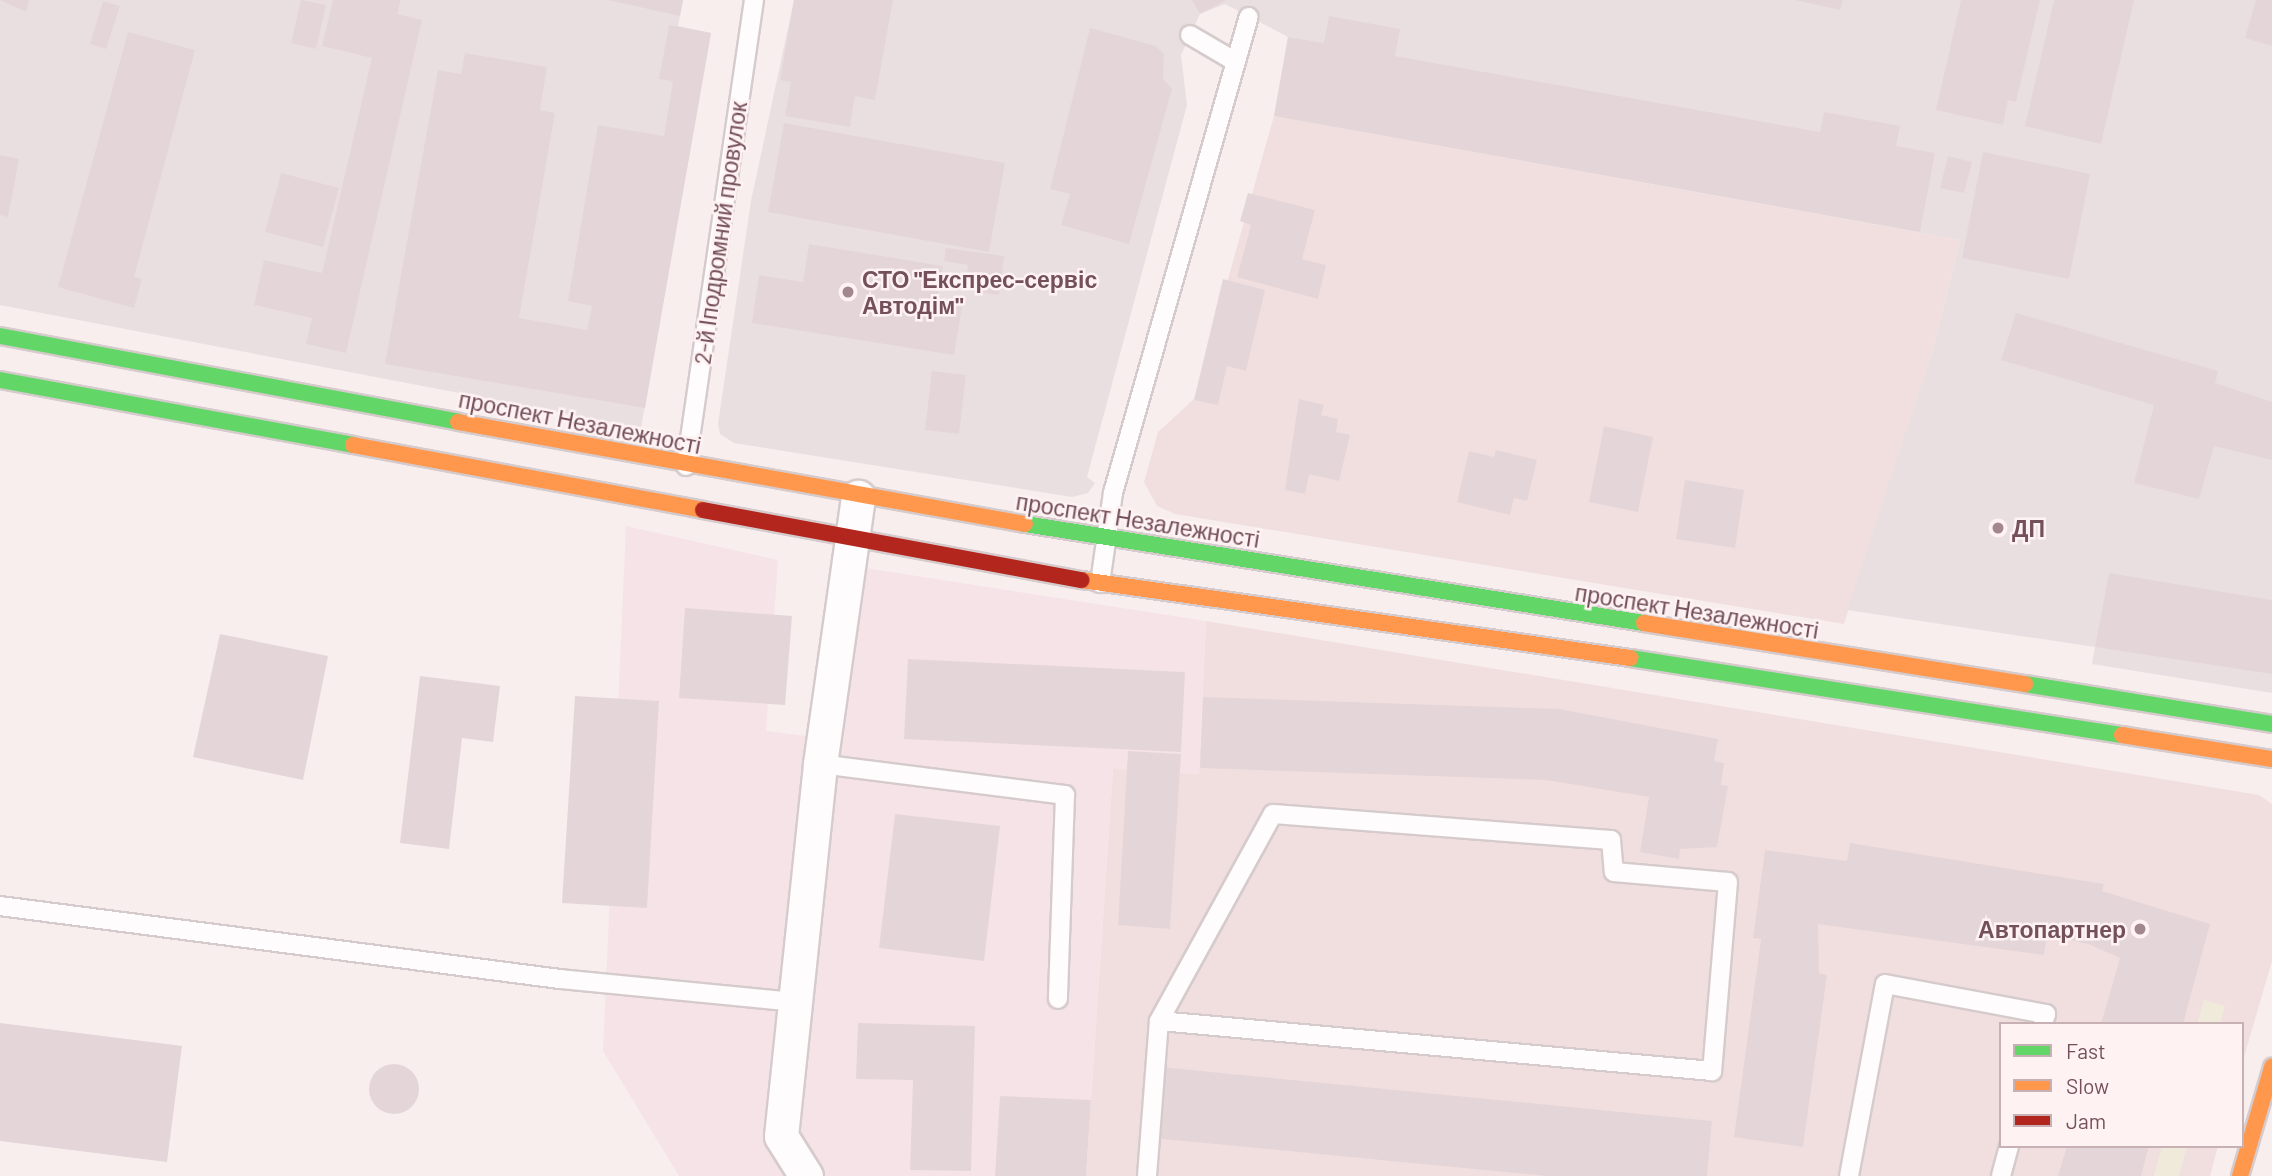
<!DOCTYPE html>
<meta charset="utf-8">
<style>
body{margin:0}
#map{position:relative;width:2272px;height:1176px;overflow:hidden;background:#f8eeee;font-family:Barlow,sans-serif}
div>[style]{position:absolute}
.residential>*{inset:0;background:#f1dfe0}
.commercial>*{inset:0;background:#f6e3e8}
.industrial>*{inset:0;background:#eadfe0}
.green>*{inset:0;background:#efeada}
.building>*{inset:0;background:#e4d6d8}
.round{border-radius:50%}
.roads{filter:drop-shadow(2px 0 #d6cbcc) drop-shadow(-2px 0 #d6cbcc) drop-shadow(0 2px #d6cbcc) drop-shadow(0 -2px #d6cbcc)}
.lane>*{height:18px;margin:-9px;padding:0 9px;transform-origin:9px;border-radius:9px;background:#fefcfc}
.street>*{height:33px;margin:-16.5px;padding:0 16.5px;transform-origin:16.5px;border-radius:16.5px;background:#fefcfc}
.fast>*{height:16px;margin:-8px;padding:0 8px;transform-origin:8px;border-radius:8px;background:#63d668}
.slow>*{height:16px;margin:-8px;padding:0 8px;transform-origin:8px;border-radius:8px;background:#ff974d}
.jam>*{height:16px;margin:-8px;padding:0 8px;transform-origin:8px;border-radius:8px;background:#b3261e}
.dots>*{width:19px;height:19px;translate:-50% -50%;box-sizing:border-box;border:4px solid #fef2f2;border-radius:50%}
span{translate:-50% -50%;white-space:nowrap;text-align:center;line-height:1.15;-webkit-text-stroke:5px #fef2f2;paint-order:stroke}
.street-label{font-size:23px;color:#74505a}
.poi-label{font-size:23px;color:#74505a;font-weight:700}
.left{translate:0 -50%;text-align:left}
.right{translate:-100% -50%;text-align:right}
.legend{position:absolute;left:1999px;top:1022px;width:245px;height:126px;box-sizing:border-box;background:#fef2f2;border:2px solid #c7b1b5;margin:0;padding:9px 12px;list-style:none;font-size:21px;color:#74505a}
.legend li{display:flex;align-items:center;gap:14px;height:35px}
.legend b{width:35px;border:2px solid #c7b1b5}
</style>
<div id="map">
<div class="residential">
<div style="clip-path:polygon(1274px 116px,1960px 240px,1933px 349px,1844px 624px,1175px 514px,1157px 506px,1144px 482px,1158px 432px,1194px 399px)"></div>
<div style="clip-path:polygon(1206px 621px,2259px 795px,2272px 804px,2272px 961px,2242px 1064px,2242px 1024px,2001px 1024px,2001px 1146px,2218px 1146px,2210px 1176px,1086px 1176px,1113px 768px,1199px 774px)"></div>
</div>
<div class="commercial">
<div style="clip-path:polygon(626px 526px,778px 560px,766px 731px,840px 740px,865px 568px,1206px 621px,1199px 774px,1113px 769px,1086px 1176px,679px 1176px,603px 1051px)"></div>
</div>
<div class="industrial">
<div style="clip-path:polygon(0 0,683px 0,678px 26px,711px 33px,641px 428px,0 305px)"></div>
<div style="clip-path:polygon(794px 0,2272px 0,2272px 693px,2092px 664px,2095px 647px,1847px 610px,1933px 349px,1960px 240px,1274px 116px,1288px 37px,1225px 4px,1200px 14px,1181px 55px,1187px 105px,1087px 477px,1095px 483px,1088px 493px,1072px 497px,734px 443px,720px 434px,718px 424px,751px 201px)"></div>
</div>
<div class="green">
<div style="clip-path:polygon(2204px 1000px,2225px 1006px,2220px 1024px,2197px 1024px)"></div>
<div style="clip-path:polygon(2162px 1146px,2187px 1146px,2179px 1176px,2154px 1176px)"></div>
</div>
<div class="building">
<div style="clip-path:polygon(0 0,29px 0,26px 12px)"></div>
<div style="clip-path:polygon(301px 0,326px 5px,316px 49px,291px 43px)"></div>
<div style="clip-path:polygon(333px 0,401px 0,397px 14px,422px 20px,346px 353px,306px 344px,312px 318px,254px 305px,264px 260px,322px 273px,372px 58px,322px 46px)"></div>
<div style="clip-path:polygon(608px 0,683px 0,680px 16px)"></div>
<div style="clip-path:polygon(794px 0,893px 0,875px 100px,855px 96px,850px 127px,785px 116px,791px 82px,780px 80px)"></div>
<div style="clip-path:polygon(1192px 0,1226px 0,1200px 14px)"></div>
<div style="clip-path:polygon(1795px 0,1843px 0,1840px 10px)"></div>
<div style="clip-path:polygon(1961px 0,2040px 0,2016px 102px,2008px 100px,2003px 125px,1936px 110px)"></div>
<div style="clip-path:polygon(2054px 0,2134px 0,2101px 144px,2025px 126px)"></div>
<div style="clip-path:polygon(2256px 0,2272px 0,2272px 46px,2245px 38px)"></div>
<div style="clip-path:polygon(103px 1px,120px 6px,106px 49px,90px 44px)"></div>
<div style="clip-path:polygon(1329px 16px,1400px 29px,1395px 56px,1820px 132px,1824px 112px,1900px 126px,1896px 146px,1935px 153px,1920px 232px,1274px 116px,1288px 37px,1324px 43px)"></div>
<div style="clip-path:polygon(669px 25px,711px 33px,645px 408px,385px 364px,438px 70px,461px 74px,465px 53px,547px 67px,540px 110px,555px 113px,519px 318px,587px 330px,592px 306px,568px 301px,598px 125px,664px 136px,673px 81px,659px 79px)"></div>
<div style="clip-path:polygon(1090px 28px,1156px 46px,1164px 54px,1163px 79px,1172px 89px,1129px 244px,1061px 225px,1070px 194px,1050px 189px)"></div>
<div style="clip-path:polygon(128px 32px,195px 50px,134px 277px,142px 279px,134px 308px,58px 287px)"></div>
<div style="clip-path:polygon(784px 123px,1005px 163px,989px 252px,768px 212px)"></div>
<div style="clip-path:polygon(1983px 152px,2090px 174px,2069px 279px,1962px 258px)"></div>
<div style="clip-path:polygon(0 155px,19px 159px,8px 217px,0 215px)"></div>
<div style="clip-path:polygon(1948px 156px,1972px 162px,1964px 193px,1940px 188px)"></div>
<div style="clip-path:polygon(281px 173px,339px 188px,323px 247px,265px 232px)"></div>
<div style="clip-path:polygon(1248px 193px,1315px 210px,1302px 259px,1326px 265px,1318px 299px,1237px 277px,1251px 225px,1240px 221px)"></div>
<div style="clip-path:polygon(809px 244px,943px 266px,937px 303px,962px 307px,954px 355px,752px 323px,759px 275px,803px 282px)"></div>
<div style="clip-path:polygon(946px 248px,1004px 256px,999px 295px,965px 290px,968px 265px,944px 261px)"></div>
<div style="clip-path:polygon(1223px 279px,1265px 290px,1246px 371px,1227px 366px,1218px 405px,1194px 400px)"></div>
<div style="clip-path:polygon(2016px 313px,2218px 371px,2215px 383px,2272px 402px,2272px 460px,2214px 446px,2199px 499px,2134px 483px,2154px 405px,2001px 360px)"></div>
<div style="clip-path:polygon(932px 371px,966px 375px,959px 434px,925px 430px)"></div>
<div style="clip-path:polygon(1299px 399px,1324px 405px,1321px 415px,1338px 419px,1336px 432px,1350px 435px,1339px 481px,1309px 474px,1305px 494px,1285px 490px)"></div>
<div style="clip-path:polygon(1604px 426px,1653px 437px,1638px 512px,1589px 502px)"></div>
<div style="clip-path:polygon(1496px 450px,1537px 460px,1527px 501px,1514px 498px,1510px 515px,1457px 502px,1469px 451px,1494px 457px)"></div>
<div style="clip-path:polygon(1685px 480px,1744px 490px,1735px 548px,1676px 539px)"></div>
<div style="clip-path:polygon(2109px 573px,2272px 600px,2272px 674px,2095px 647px)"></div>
<div style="clip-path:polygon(685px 608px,792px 616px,785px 705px,679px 698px)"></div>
<div style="clip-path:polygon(220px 634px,328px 656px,303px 780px,193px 757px)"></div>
<div style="clip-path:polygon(908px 659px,1185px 672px,1181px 752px,904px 739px)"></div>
<div style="clip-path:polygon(420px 676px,500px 686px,493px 742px,462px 738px,449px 849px,400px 843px)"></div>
<div style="clip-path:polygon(575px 696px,659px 701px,647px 908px,562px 903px)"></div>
<div style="clip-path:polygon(1203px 697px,1559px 709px,1718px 739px,1714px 761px,1724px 763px,1721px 785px,1728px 786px,1717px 847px,1680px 849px,1679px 859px,1640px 852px,1649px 797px,1546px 780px,1200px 768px)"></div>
<div style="clip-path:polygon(1128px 751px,1181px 754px,1170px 929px,1118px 925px)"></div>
<div style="clip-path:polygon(895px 814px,1000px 826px,984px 961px,879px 948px)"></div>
<div style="clip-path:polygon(1850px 843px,2104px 884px,2102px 891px,2210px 924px,2183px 1024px,2101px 1024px,2120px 958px,2088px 944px,2047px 935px,2044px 955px,1818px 924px,1819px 973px,1827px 975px,1803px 1147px,1734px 1137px,1761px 939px,1753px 938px,1765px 850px,1847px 861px)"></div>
<div style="clip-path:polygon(0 1023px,182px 1046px,167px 1162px,0 1141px)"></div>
<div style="clip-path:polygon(858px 1023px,975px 1026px,971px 1171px,910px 1170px,913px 1080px,856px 1079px)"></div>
<div class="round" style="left:369px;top:1064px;width:50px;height:50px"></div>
<div style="clip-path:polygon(1160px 1067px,1712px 1121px,1707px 1176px,1547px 1176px,1153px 1138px)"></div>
<div style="clip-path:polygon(1000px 1096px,1091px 1100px,1086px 1176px,995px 1176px)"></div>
<div style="clip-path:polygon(2067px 1146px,2149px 1146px,2141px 1176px,2058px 1176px)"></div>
</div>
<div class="roads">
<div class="lane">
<div style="left:1190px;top:35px;width:53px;rotate:30.4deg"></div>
<div style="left:686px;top:466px;width:471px;rotate:-81.7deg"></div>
<div style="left:1100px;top:583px;width:91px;rotate:-81.8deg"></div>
<div style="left:1113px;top:493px;width:495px;rotate:-74.1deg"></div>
<div style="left:820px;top:764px;width:247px;rotate:7.2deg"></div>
<div style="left:1065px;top:795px;width:204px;rotate:92deg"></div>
<div style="left:0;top:906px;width:565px;rotate:7.43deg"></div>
<div style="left:560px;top:979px;width:236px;rotate:5.6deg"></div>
<div style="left:1147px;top:1176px;width:155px;rotate:-85.6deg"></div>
<div style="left:1159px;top:1021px;width:236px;rotate:-61.2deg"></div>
<div style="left:1273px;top:814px;width:339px;rotate:4.4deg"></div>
<div style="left:1611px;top:840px;width:32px;rotate:85deg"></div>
<div style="left:1614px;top:872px;width:114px;rotate:5deg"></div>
<div style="left:1728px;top:882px;width:190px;rotate:94.8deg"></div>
<div style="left:1712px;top:1071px;width:555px;rotate:-174.83deg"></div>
<div style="left:1849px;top:1176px;width:195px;rotate:-79.4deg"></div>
<div style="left:1885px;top:984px;width:164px;rotate:10.6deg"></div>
<div style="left:2046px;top:1014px;width:10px;rotate:107deg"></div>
<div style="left:2001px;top:1176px;width:31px;rotate:-75deg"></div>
</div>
<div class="street">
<div style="left:806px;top:1176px;width:47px;rotate:-122deg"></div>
<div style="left:781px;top:1136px;width:374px;rotate:-84deg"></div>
<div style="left:820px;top:764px;width:270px;rotate:-81.9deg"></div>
</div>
<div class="fast">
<div style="left:0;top:336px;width:466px;rotate:10.6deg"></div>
<div style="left:0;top:380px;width:359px;rotate:10.4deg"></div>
<div style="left:1025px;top:524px;width:627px;rotate:9.09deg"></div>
<div style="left:1630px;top:658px;width:498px;rotate:8.9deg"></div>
<div style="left:2025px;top:684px;width:250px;rotate:9.2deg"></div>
</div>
<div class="slow">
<div style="left:458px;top:422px;width:576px;rotate:10.2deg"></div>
<div style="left:353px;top:445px;width:356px;rotate:10.5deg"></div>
<div style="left:1082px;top:580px;width:554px;rotate:8.1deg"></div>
<div style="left:1644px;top:623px;width:386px;rotate:9.1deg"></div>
<div style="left:2122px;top:735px;width:152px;rotate:9.1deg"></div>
<div style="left:2240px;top:1176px;width:114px;rotate:-73.6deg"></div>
</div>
<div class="jam">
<div style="left:703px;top:510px;width:385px;rotate:10.5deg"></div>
</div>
</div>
<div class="dots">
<div style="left:848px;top:292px;background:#a2878e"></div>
<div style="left:1998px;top:528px;background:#a2878e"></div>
<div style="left:2140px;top:929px;background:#a2878e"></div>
</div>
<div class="street-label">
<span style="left:720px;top:233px;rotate:-82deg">2-й Іподромний провулок</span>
<span style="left:580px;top:422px;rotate:11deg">проспект Незалежності</span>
<span style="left:1138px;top:520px;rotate:9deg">проспект Незалежності</span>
<span style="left:1697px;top:611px;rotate:9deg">проспект Незалежності</span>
</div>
<div class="poi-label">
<span class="left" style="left:862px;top:292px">СТО "Експрес-сервіс<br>Автодім"</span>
<span class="left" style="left:2012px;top:528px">ДП</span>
<span class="right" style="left:2126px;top:929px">Автопартнер</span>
</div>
<ul class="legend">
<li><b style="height:9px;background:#63d668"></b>Fast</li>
<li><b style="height:9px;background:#ff974d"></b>Slow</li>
<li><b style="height:9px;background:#b3261e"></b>Jam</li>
</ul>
</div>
